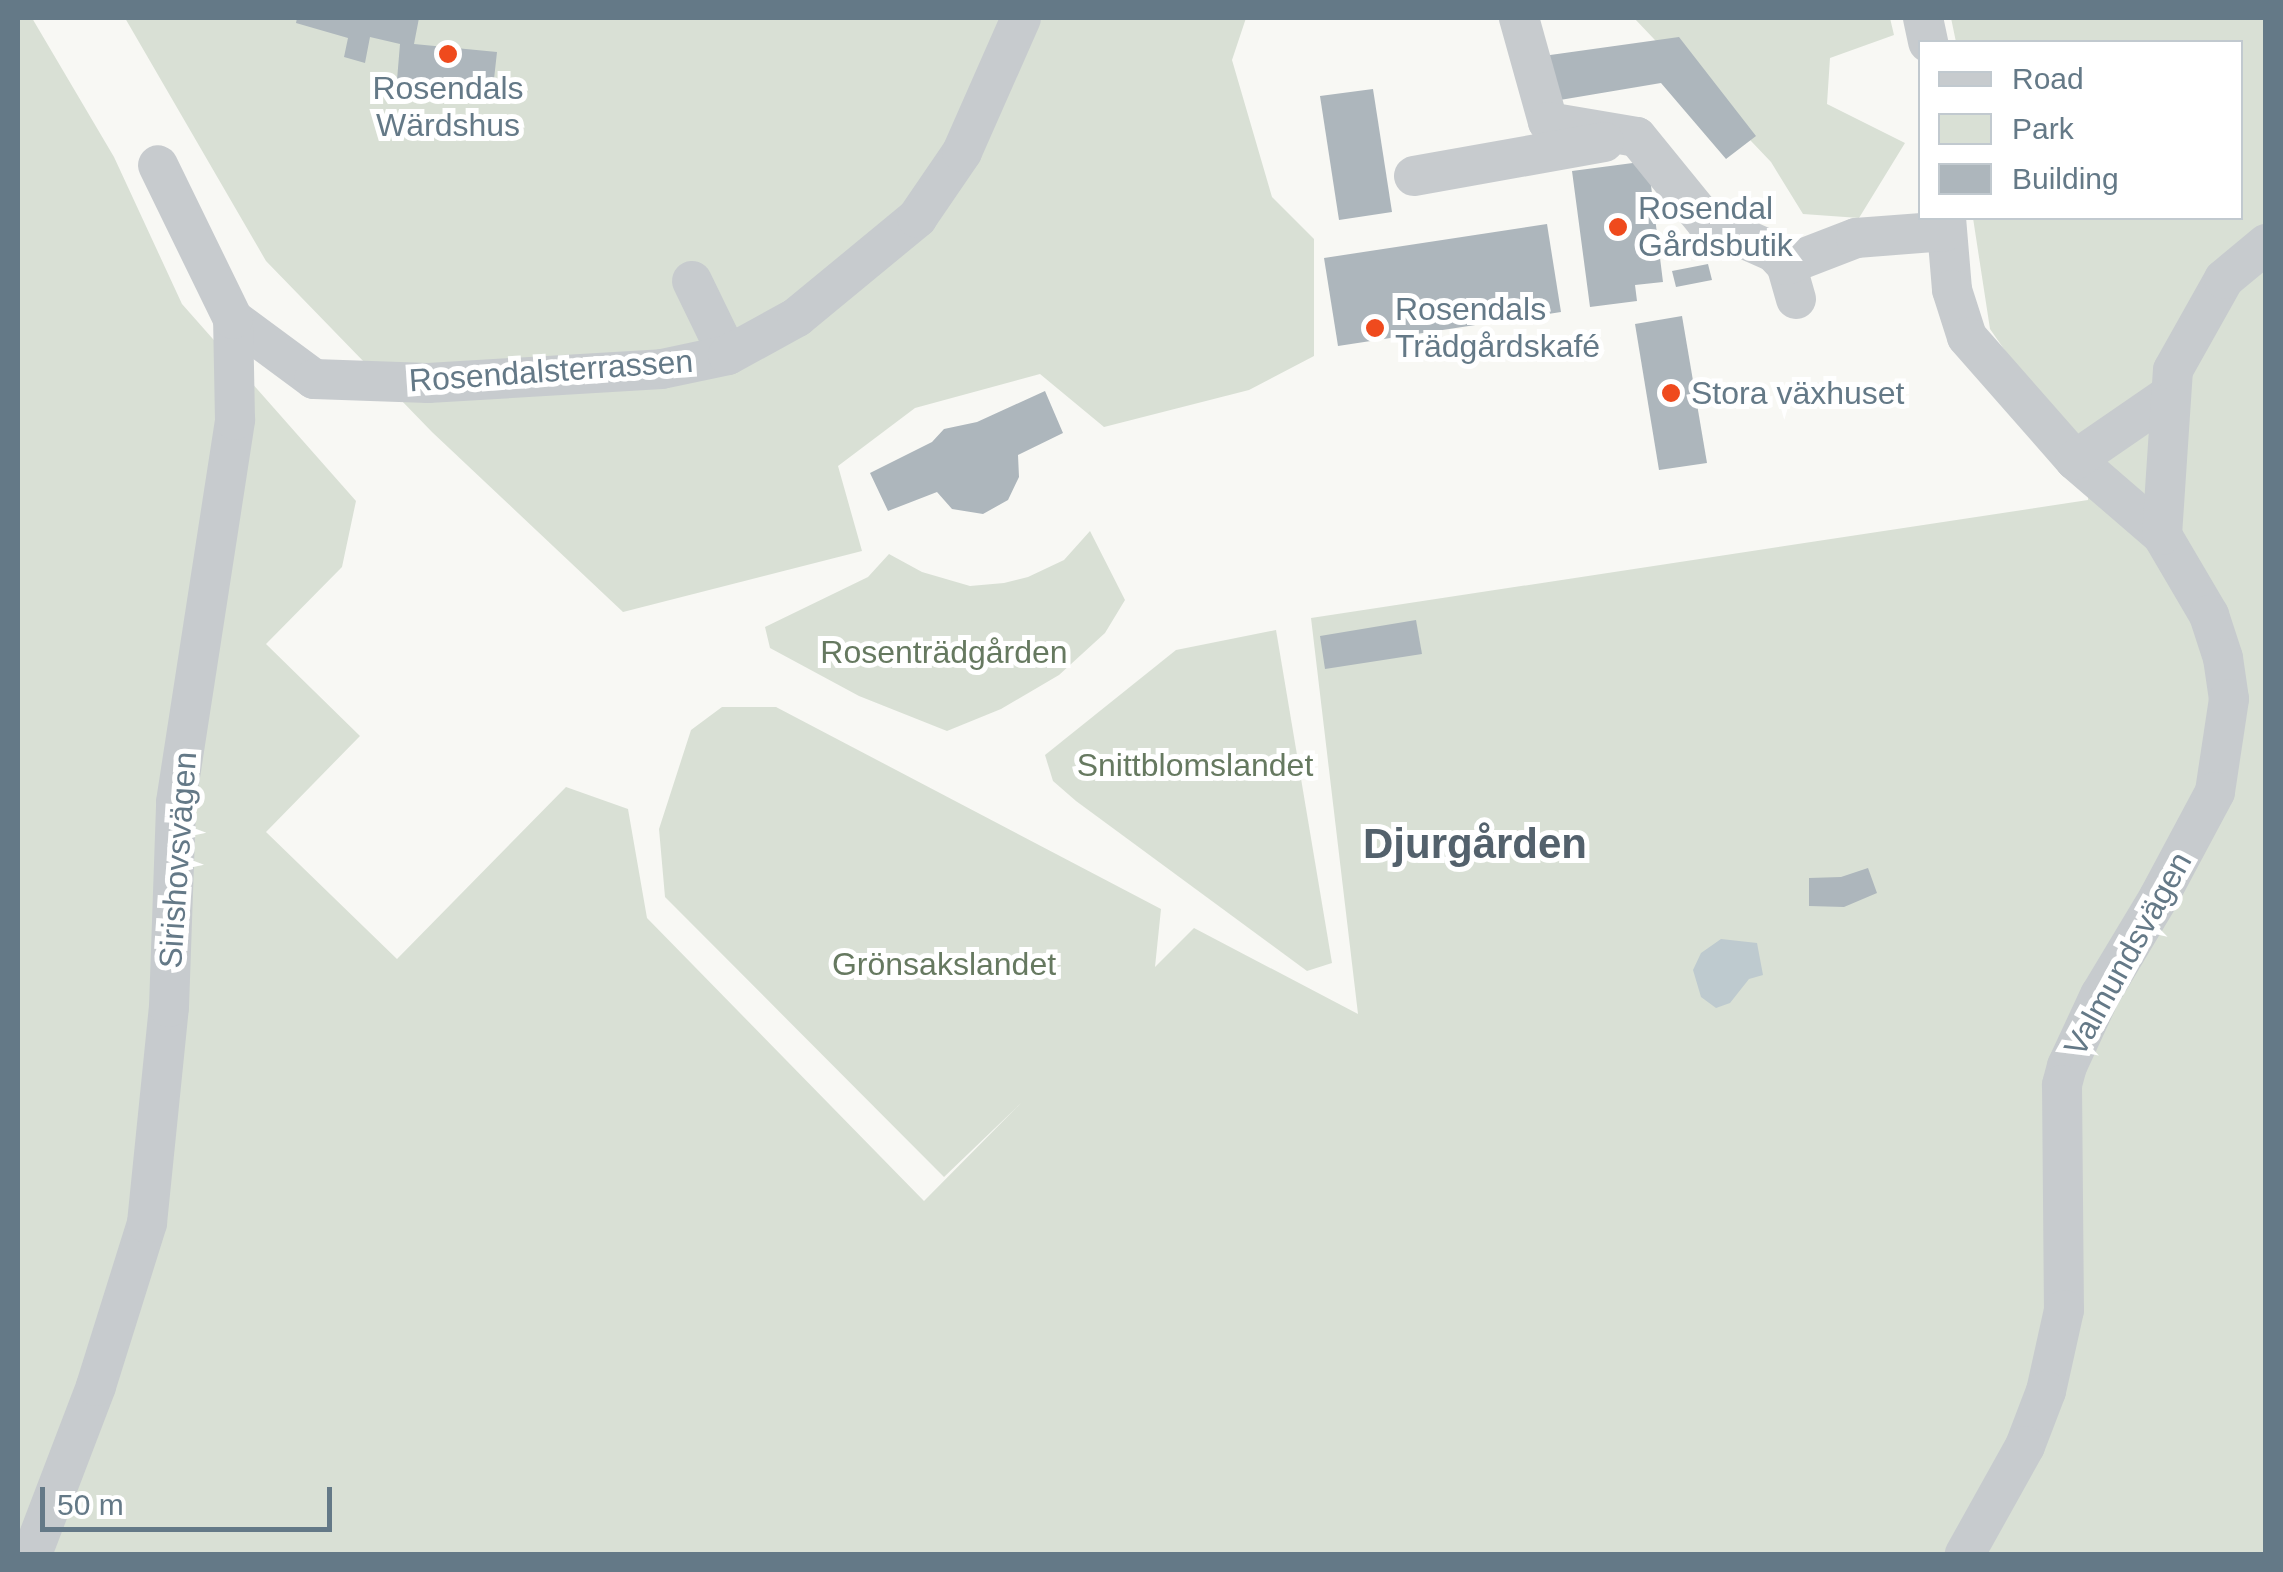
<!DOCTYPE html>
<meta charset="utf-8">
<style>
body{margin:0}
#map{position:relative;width:2283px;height:1572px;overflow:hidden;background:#f8f8f4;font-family:Arial,sans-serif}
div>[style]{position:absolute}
.green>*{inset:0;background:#d9e0d5}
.water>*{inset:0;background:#becacf}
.building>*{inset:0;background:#adb6bc}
.minor>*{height:40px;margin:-20px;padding:0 20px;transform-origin:20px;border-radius:20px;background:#c7cbce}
.dots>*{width:28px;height:28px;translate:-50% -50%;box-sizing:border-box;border:5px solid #fff;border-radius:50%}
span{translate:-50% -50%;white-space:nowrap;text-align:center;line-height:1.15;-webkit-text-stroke:10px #fff;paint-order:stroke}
.poi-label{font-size:32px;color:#647987}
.left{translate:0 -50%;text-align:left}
.street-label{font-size:32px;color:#647987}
.park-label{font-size:32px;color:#667960}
.district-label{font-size:42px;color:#53616c;font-weight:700}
.frame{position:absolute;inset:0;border:20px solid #647987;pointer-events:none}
.legend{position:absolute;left:1918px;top:40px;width:325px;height:180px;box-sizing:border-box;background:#fff;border:2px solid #c1c9cf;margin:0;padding:12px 18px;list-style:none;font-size:30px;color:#647987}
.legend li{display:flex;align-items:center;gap:20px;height:50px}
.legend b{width:50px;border:2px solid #c1c9cf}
.scale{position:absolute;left:40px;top:1487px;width:292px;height:45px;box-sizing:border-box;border:5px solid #647987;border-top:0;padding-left:12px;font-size:30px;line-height:35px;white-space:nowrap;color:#647987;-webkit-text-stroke:8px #fff;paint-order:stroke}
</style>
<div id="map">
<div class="green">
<div style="clip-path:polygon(18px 18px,32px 18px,114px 157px,182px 304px,356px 501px,342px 567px,266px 644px,360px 736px,266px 832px,397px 959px,566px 787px,628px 809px,647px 918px,924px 1201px,1021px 1103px,944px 1177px,665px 897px,659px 829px,691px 730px,722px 707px,776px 707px,1161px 909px,1155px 967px,1194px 928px,1358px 1014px,1311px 618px,2088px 500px,2093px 432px,2081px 435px,2054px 421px,1990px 329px,1973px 218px,2240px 218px,2240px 42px,1956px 42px,1951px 18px,2265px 18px,2265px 1554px,18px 1554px)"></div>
<div style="clip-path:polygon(125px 18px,1246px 18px,1232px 60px,1272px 197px,1314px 239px,1314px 356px,1249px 390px,1104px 427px,1040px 374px,915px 408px,838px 466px,862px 551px,623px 612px,432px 432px,266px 261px)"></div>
<div style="clip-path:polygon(1634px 18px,1890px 18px,1894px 35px,1830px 58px,1827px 104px,1905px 143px,1859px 218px,1803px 214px,1771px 162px)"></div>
<div style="clip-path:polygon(1090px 531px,1125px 600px,1105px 633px,1059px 675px,1001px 709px,947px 731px,859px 696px,770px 648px,765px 627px,868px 577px,889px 554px,922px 572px,970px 586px,1004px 583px,1028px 577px,1064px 560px)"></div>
<div style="clip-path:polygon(1276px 630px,1332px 963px,1307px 971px,1076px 801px,1053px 781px,1045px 755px,1176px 650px)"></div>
</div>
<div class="water">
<div style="clip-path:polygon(1721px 939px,1757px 943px,1763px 975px,1749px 979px,1730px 1003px,1716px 1008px,1701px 997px,1693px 970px,1701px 953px)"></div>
</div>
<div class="building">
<div style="clip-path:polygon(297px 18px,419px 18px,414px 44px,497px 52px,493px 88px,397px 80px,400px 44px,370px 37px,365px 63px,344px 57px,348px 38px,296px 23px)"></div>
<div style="clip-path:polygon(1679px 37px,1756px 136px,1726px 159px,1661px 83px,1554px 101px,1543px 56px)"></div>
<div style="clip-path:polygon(1373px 89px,1392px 212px,1339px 220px,1320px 96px)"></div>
<div style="clip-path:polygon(1648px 161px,1663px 282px,1635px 285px,1637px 301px,1590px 307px,1572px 171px)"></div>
<div style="clip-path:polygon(1547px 224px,1561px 312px,1338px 346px,1324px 258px)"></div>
<div style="clip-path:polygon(1708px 264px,1712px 280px,1676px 287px,1672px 271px)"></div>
<div style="clip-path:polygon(1682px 316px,1707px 463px,1659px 470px,1635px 324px)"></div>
<div style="clip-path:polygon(1045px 391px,1063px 433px,1018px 455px,1019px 477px,1008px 500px,983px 514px,952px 509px,937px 492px,888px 511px,870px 473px,932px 442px,944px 429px,977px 422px)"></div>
<div style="clip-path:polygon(1416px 620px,1422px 654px,1325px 669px,1320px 636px)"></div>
<div style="clip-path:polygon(1868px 868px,1877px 893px,1844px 907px,1809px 906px,1809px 878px,1841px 877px)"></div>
</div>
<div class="minor">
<div style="left:1519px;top:18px;width:108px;rotate:74.4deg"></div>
<div style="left:1548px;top:122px;width:90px;rotate:9.6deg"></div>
<div style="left:1637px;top:137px;width:109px;rotate:50.9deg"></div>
<div style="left:1706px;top:222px;width:74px;rotate:23.8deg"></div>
<div style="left:1774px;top:252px;width:18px;rotate:47deg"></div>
<div style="left:1923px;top:18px;width:25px;rotate:78deg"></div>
<div style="left:1414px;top:176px;width:193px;rotate:-10.1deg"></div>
<div style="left:1946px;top:218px;width:72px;rotate:85.2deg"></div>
<div style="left:1952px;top:290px;width:49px;rotate:72.3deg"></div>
<div style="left:1967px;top:337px;width:164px;rotate:48.7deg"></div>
<div style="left:2075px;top:460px;width:115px;rotate:40.8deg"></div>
<div style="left:2162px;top:535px;width:93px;rotate:59.6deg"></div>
<div style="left:2209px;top:615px;width:45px;rotate:72deg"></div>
<div style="left:2223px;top:658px;width:41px;rotate:81.7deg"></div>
<div style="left:2229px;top:699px;width:94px;rotate:98.6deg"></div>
<div style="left:2215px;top:792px;width:119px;rotate:118.1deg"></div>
<div style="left:2159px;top:897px;width:114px;rotate:121deg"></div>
<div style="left:2100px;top:995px;width:78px;rotate:114.9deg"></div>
<div style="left:2067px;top:1066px;width:20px;rotate:105deg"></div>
<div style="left:2062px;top:1085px;width:225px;rotate:89.5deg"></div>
<div style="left:2064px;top:1310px;width:83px;rotate:102.5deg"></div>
<div style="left:2046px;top:1391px;width:59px;rotate:110.9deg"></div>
<div style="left:2025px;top:1446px;width:124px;rotate:119.1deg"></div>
<div style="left:692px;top:281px;width:82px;rotate:64.1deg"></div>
<div style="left:1796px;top:299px;width:35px;rotate:-106deg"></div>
<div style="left:1786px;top:265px;width:75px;rotate:-21.1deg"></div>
<div style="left:1856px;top:238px;width:90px;rotate:-4.4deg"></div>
<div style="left:233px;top:319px;width:101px;rotate:36.5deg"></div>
<div style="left:314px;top:379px;width:114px;rotate:2deg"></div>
<div style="left:428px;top:383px;width:234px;rotate:-3.4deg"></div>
<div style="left:662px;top:369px;width:67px;rotate:-12deg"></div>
<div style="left:728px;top:355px;width:79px;rotate:-28.8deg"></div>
<div style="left:797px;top:317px;width:156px;rotate:-39.5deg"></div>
<div style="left:917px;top:218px;width:80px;rotate:-55.7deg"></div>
<div style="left:962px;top:152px;width:146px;rotate:-66.2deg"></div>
<div style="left:2075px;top:460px;width:116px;rotate:-34.5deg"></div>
<div style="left:2162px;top:535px;width:165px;rotate:-86.2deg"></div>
<div style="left:2173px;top:370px;width:104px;rotate:-60.7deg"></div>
<div style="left:2224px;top:279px;width:55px;rotate:-39.8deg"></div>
<div style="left:32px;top:1554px;width:180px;rotate:-69.1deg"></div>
<div style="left:96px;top:1386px;width:171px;rotate:-72.6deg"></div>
<div style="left:147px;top:1223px;width:217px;rotate:-84.2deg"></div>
<div style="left:169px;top:1007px;width:205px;rotate:-88deg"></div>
<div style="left:176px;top:802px;width:387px;rotate:-81.2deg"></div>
<div style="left:235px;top:420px;width:101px;rotate:-91.1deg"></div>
<div style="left:233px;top:319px;width:171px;rotate:-116deg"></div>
</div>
<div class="dots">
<div style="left:448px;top:54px;background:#ef4a1d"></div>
<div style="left:1618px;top:227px;background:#ef4a1d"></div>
<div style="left:1375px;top:328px;background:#ef4a1d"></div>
<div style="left:1671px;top:393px;background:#ef4a1d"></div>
</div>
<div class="poi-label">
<span style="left:448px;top:107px">Rosendals<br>Wärdshus</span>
<span class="left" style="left:1638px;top:227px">Rosendal<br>Gårdsbutik</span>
<span class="left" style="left:1395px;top:328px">Rosendals<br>Trädgårdskafé</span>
<span class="left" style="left:1691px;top:393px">Stora växhuset</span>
</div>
<div class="street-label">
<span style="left:551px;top:371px;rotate:-4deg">Rosendalsterrassen</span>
<span style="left:178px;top:860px;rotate:-86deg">Sirishovsvägen</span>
<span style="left:2128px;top:954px;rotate:-61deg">Valmundsvägen</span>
</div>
<div class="park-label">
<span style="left:944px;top:652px">Rosenträdgården</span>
<span style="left:1195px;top:765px">Snittblomslandet</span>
<span style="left:944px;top:964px">Grönsakslandet</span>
</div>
<div class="district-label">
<span style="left:1475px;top:844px">Djurgården</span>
</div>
<div class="frame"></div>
<ul class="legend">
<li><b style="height:12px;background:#c7cbce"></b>Road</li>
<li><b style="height:28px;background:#d9e0d5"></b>Park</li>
<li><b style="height:28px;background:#adb6bc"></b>Building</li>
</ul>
<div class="scale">50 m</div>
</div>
